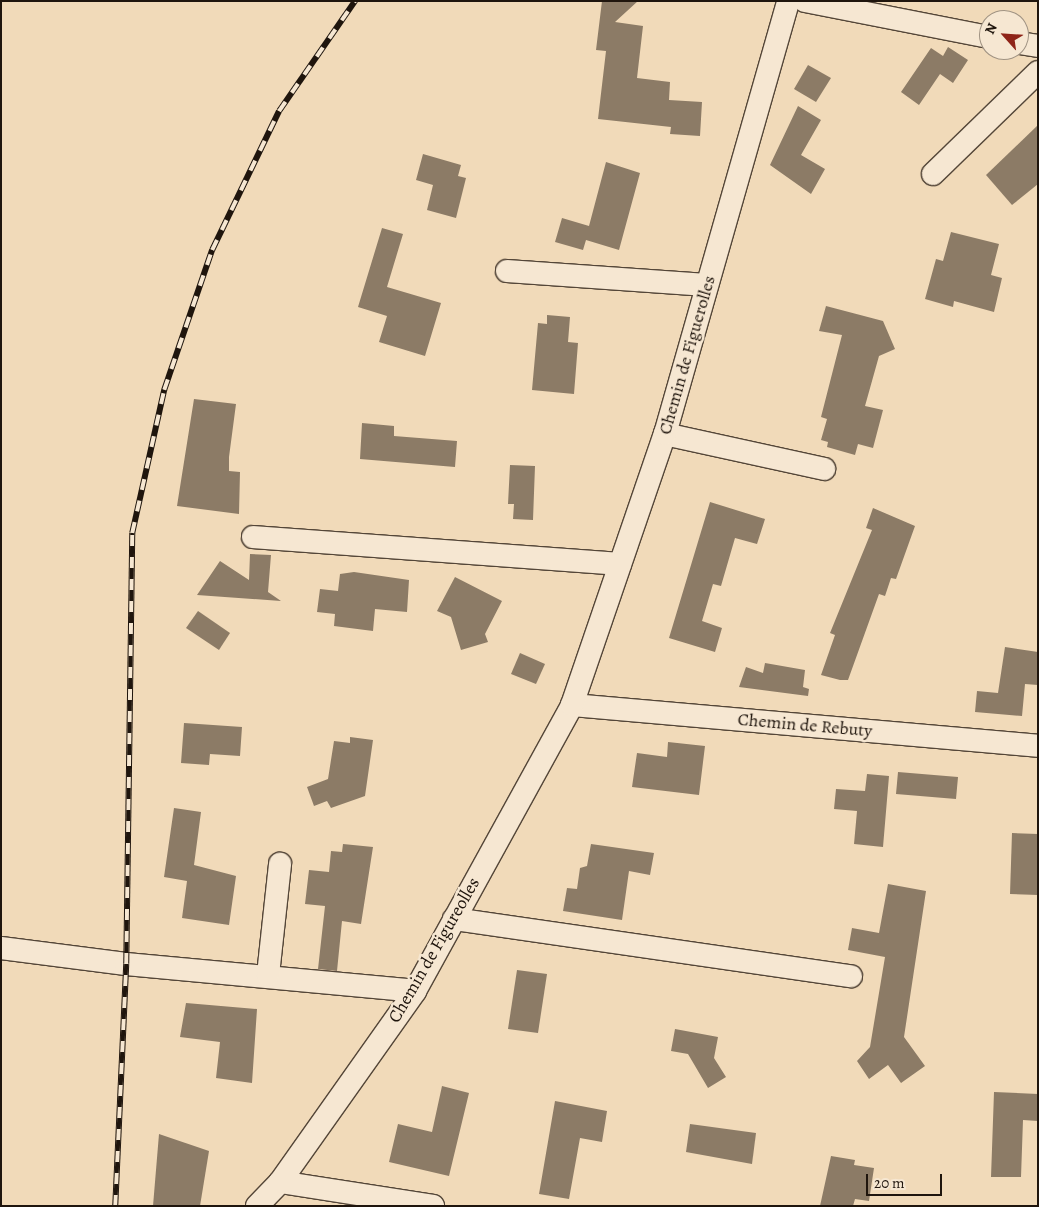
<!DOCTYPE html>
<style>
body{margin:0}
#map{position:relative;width:1039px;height:1207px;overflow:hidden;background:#f1dab9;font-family:Alegreya,serif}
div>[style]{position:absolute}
.building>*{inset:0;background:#8c7b66}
.roads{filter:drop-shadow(1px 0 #544638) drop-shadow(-1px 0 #544638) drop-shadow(0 1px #544638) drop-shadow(0 -1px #544638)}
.street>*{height:22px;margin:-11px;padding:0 11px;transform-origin:11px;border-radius:11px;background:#f6e7d2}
.rail>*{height:5.5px;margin-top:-2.75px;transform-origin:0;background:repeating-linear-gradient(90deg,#f6e7d2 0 11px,#1f150d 0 22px);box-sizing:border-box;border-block:1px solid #1f150d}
span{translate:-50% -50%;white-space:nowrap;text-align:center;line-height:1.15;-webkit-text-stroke:5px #f6e7d2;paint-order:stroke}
.street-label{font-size:18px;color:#1f150d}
.frame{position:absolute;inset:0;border:2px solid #1f150d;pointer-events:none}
.north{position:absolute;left:979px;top:10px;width:50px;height:50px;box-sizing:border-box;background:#f6e7d2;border:1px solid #a09383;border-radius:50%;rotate:296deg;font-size:14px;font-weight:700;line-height:20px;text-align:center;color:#1f150d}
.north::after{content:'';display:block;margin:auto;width:18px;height:22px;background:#8f2418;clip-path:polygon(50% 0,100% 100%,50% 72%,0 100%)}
.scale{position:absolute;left:866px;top:1174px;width:76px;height:22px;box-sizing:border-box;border:2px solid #1f150d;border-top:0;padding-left:6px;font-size:15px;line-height:18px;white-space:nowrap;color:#1f150d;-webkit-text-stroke:4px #f6e7d2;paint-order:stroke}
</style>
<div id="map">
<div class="building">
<div style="clip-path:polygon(602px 1px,638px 1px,615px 22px,643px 26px,637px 78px,670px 82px,669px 100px,702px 102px,700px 136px,670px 134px,671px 127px,598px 119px,606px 51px,596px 50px)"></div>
<div style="clip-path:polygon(948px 47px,968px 60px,953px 83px,940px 74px,919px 105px,901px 92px,931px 48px,943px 56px)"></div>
<div style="clip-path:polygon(808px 65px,831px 78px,816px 102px,794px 89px)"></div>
<div style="clip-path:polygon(798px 106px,821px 120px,801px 155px,825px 169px,811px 194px,770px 165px)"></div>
<div style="clip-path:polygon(1038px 125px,1038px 184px,1012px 205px,986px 175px)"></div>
<div style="clip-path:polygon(423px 154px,461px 165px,458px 176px,466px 178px,456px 218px,427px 210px,433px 185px,416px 180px)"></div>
<div style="clip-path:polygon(606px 162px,640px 173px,619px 250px,586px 240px,583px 250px,555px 242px,562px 218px,589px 226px)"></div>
<div style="clip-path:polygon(382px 228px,403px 234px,387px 287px,441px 303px,425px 356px,379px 342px,387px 316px,358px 307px)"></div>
<div style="clip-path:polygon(951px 232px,999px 244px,991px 275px,1002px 278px,994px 312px,954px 301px,953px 307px,925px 299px,936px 259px,943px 261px)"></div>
<div style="clip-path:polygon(826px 306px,883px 321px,895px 349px,879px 356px,865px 406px,883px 410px,873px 448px,858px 444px,855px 455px,827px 447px,828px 442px,821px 440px,827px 419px,821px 417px,842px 335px,819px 331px)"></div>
<div style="clip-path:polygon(547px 315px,570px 317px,568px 342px,578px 343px,574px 394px,532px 390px,538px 323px,547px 324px)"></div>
<div style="clip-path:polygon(194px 399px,236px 404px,229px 457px,229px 471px,240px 472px,239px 514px,177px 506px)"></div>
<div style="clip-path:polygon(362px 423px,394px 426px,394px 436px,457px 441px,455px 467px,360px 459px)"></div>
<div style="clip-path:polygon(510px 465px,535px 466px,533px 520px,513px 519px,514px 504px,508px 504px)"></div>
<div style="clip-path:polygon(710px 502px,765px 519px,757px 544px,735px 538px,721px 586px,713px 584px,702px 621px,722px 628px,715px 652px,669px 638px)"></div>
<div style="clip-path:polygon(873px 508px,915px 526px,896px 579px,891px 578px,885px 596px,879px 594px,848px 680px,840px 680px,821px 675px,835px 635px,830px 633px,872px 530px,866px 528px)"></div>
<div style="clip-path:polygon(250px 554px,271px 555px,268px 592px,281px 601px,197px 595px,220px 561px,249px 580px)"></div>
<div style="clip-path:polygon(354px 572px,409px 580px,407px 612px,375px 609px,373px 631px,334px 626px,335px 614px,317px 612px,320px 589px,338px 591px,340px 574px)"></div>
<div style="clip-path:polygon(455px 577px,502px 601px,485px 634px,488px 642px,461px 650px,451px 617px,437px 611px)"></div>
<div style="clip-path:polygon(198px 611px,230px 633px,219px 650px,186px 628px)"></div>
<div style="clip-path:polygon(1005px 647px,1038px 652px,1038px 685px,1025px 684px,1022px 716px,975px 712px,977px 691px,998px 693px)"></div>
<div style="clip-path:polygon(520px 653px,545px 664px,536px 684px,511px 674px)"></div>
<div style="clip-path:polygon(765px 663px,805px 670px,803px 687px,809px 689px,808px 696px,739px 687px,746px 667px,763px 673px)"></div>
<div style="clip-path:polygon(184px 723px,242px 727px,240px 756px,210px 754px,209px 765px,181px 763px)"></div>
<div style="clip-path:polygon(350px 737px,373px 740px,365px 796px,331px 808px,327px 801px,314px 806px,307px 787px,328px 779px,334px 741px,350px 743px)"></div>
<div style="clip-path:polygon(668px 742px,705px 746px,699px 795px,632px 787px,637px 753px,667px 757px)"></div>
<div style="clip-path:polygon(898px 772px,958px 777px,956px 799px,896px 794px)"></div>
<div style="clip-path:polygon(867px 774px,889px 776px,883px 847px,854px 844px,857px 811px,834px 809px,836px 789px,865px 791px)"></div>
<div style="clip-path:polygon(174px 808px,201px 812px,194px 865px,236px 876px,229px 925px,182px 918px,187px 881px,164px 877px)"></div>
<div style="clip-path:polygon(1012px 833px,1038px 834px,1038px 895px,1010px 894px)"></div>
<div style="clip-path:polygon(343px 844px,373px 847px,361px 924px,342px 921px,337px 971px,318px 969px,325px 906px,305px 904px,309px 870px,329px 872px,331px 851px,342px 852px)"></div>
<div style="clip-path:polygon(591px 844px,654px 853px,650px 875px,629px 871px,622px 920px,563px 911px,567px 888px,577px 889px,580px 868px,587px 866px)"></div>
<div style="clip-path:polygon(888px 884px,926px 891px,904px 1037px,925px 1066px,901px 1083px,888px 1065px,869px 1079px,857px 1061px,870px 1047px,885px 957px,848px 950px,852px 928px,879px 933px)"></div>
<div style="clip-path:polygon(517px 970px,547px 974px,538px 1033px,508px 1029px)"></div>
<div style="clip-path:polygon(186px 1003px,257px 1009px,252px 1083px,216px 1078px,220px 1042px,180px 1037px)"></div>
<div style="clip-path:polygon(675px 1029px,718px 1037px,714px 1058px,726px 1077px,708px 1088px,688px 1054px,671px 1051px)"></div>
<div style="clip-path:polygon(442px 1086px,469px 1093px,449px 1176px,389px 1162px,398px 1124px,432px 1132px)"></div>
<div style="clip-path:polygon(994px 1092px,1038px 1094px,1038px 1121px,1023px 1120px,1021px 1177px,991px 1177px)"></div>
<div style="clip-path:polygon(555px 1101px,607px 1111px,602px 1142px,580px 1138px,569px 1199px,539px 1194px)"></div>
<div style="clip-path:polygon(690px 1124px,756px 1133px,752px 1164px,686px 1152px)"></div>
<div style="clip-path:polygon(159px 1134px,209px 1151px,200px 1206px,153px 1206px)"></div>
<div style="clip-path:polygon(831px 1156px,855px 1160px,854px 1165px,874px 1168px,869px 1201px,855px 1199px,853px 1206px,820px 1206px)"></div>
</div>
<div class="roads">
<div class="street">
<div style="left:805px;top:1px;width:187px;rotate:11.1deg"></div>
<div style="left:1019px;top:43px;width:19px;rotate:9deg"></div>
<div style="left:933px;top:174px;width:146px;rotate:-44.2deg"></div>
<div style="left:507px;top:271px;width:200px;rotate:4deg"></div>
<div style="left:665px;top:434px;width:163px;rotate:12.4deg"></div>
<div style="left:253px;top:537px;width:368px;rotate:4.2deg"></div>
<div style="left:572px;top:705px;width:468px;rotate:5deg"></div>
<div style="left:454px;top:919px;width:401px;rotate:8.2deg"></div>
<div style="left:1px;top:948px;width:126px;rotate:7.3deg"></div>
<div style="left:126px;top:964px;width:290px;rotate:5.3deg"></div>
<div style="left:268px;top:975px;width:112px;rotate:-83.8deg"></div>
<div style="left:280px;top:1182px;width:155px;rotate:8.9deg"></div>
<div style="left:257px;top:1206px;width:33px;rotate:-46deg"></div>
<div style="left:280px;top:1182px;width:234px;rotate:-54.7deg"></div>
<div style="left:415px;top:991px;width:326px;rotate:-61.2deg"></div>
<div style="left:572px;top:705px;width:287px;rotate:-71.1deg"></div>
<div style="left:665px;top:434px;width:450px;rotate:-74.1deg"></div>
</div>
</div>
<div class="rail">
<div style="left:115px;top:1206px;width:242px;rotate:-87.4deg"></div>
<div style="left:126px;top:964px;width:431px;rotate:-89.2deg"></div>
<div style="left:132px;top:533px;width:147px;rotate:-77.4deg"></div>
<div style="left:164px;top:390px;width:148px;rotate:-71.1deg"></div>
<div style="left:212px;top:250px;width:154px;rotate:-64.3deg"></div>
<div style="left:279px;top:111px;width:134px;rotate:-55.4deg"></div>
</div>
<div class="street-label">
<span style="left:687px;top:355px;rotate:-74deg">Chemin de Figuerolles</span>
<span style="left:805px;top:725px;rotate:5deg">Chemin de Rebuty</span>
<span style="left:434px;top:950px;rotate:-60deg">Chemin de Figureolles</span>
</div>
<div class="frame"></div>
<div class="north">N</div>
<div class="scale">20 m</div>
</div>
